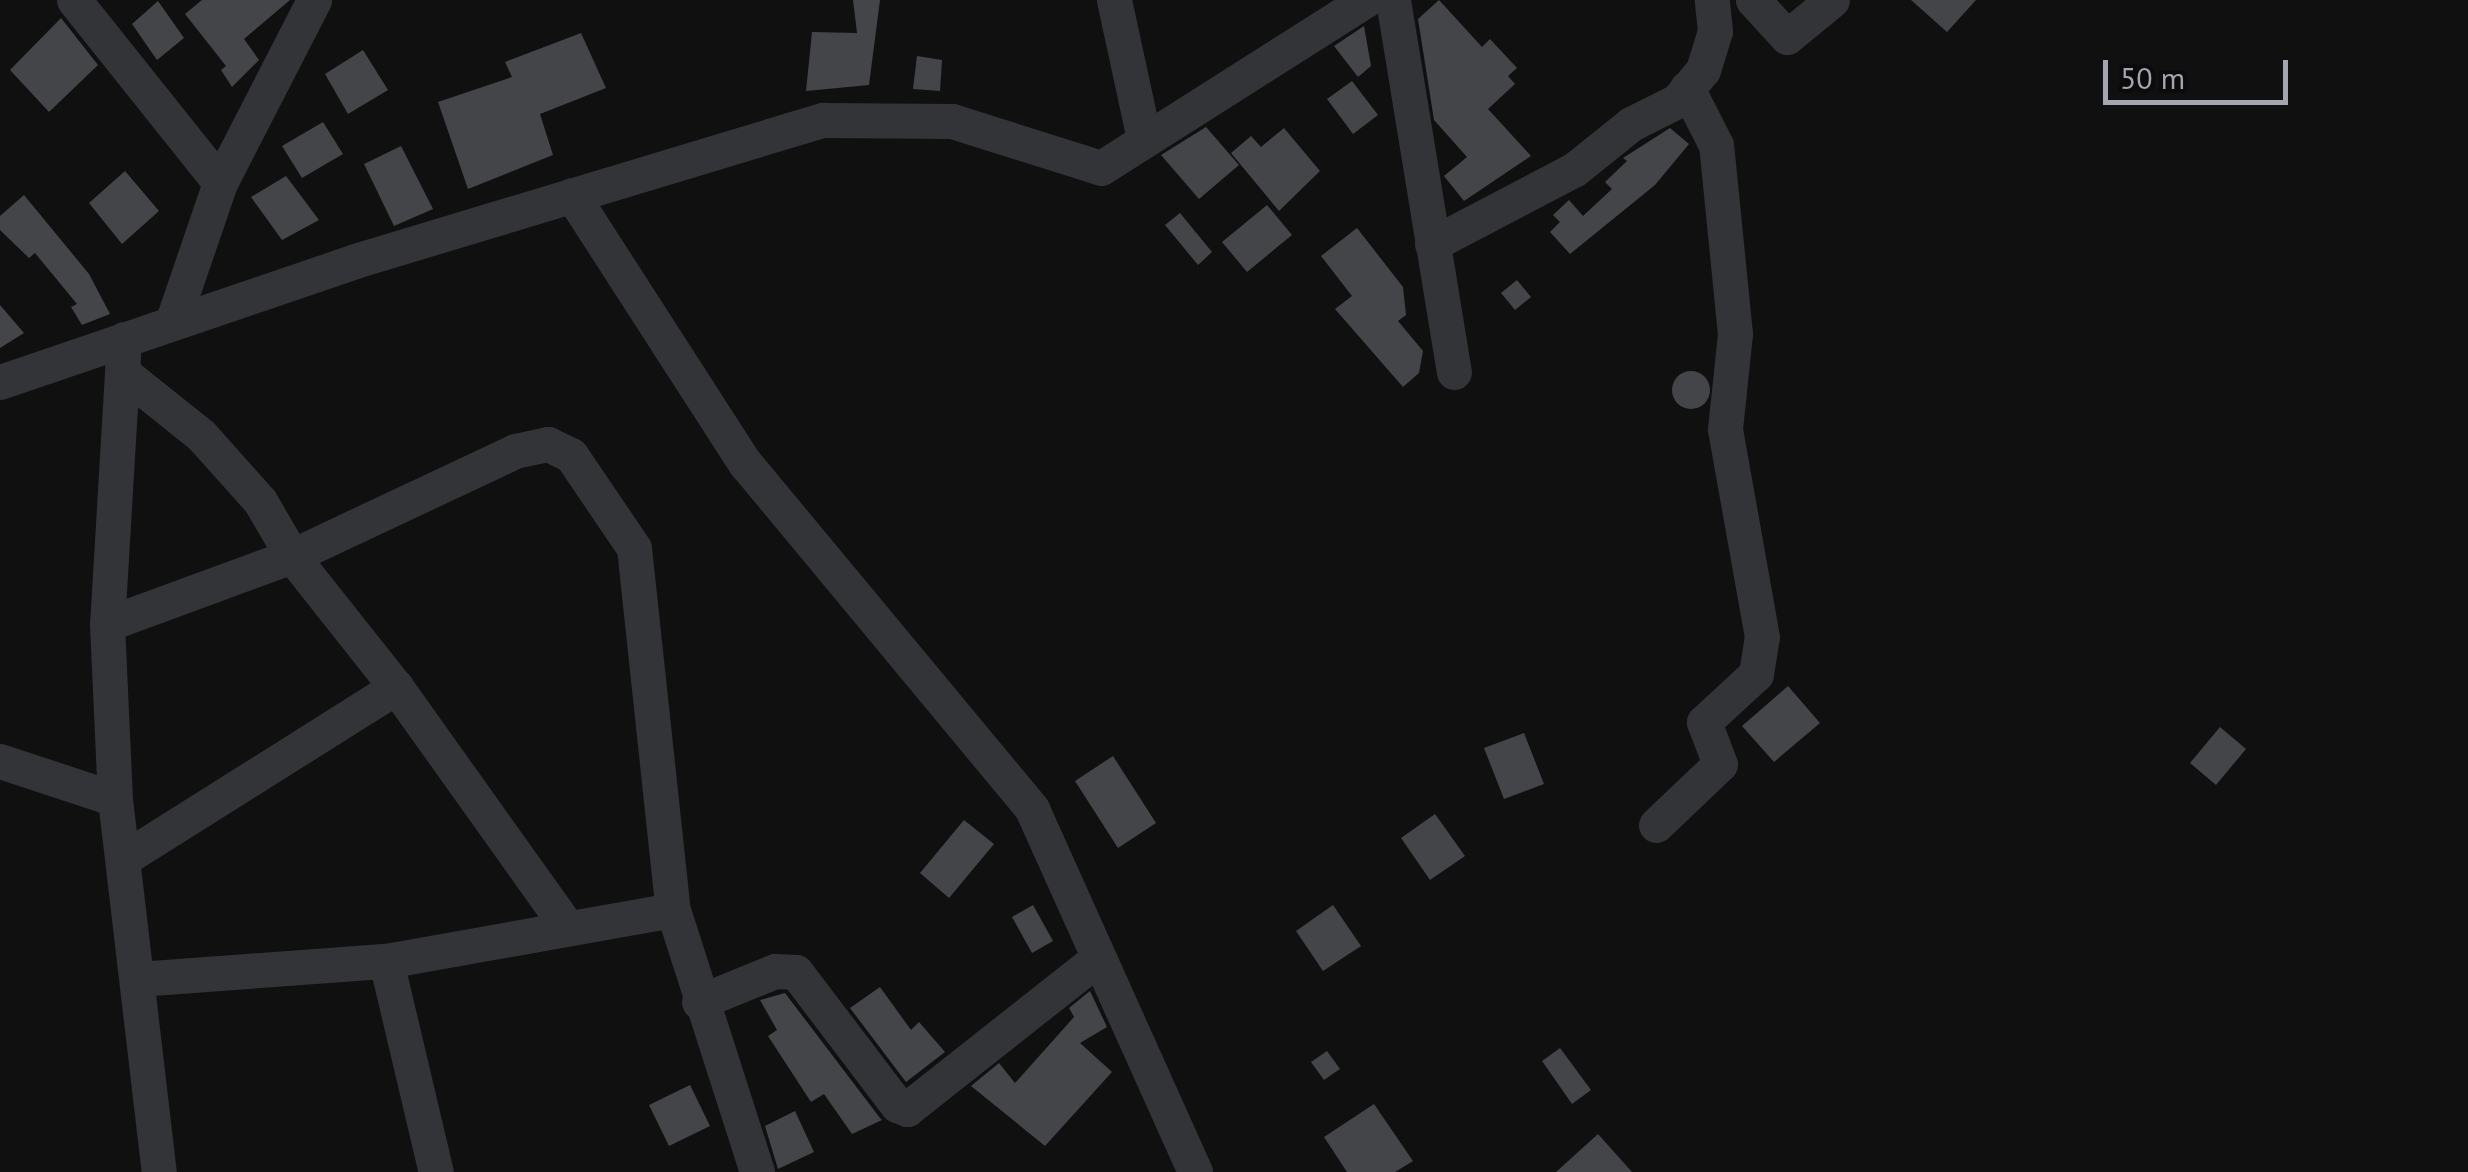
<!DOCTYPE html>
<style>
body{margin:0}
#map{position:relative;width:2468px;height:1172px;overflow:hidden;background:#101011;font-family:"PT Sans",sans-serif}
div>[style]{position:absolute}
.building>*{inset:0;background:#444549}
.round{border-radius:50%}
.minor>*{height:35px;margin:-17.5px;padding:0 17.5px;transform-origin:17.5px;border-radius:17.5px;background:#333438}
span{translate:-50% -50%;white-space:nowrap;text-align:center;line-height:1.15;-webkit-text-stroke:8px #0b0b0c;paint-order:stroke}
.scale{position:absolute;left:2103px;top:60px;width:185px;height:45px;box-sizing:border-box;border:5px solid #a3a6b1;border-top:0;padding-left:12px;font-size:30px;line-height:35px;white-space:nowrap;color:#a3a6b1;-webkit-text-stroke:8px #0b0b0c;paint-order:stroke}
</style>
<div id="map">
<div class="building">
<div style="clip-path:polygon(202px 0,290px 0,244px 39px,259px 60px,232px 87px,221px 70px,226px 66px,185px 14px)"></div>
<div style="clip-path:polygon(853px 0,880px 0,869px 85px,806px 91px,812px 32px,857px 33px)"></div>
<div style="clip-path:polygon(1439px 0,1482px 47px,1490px 39px,1517px 68px,1508px 76px,1515px 84px,1488px 109px,1531px 156px,1464px 201px,1444px 176px,1467px 157px,1434px 120px,1418px 19px)"></div>
<div style="clip-path:polygon(1911px 0,1976px 0,1947px 32px)"></div>
<div style="clip-path:polygon(158px 1px,184px 38px,157px 60px,132px 24px)"></div>
<div style="clip-path:polygon(61px 18px,98px 65px,49px 112px,10px 70px)"></div>
<div style="clip-path:polygon(1364px 26px,1371px 66px,1358px 77px,1334px 46px)"></div>
<div style="clip-path:polygon(581px 33px,606px 88px,540px 114px,553px 155px,468px 189px,438px 102px,512px 77px,505px 62px)"></div>
<div style="clip-path:polygon(363px 50px,388px 90px,348px 114px,325px 74px)"></div>
<div style="clip-path:polygon(917px 56px,942px 60px,940px 91px,913px 89px)"></div>
<div style="clip-path:polygon(1352px 81px,1378px 115px,1353px 134px,1327px 99px)"></div>
<div style="clip-path:polygon(323px 122px,343px 154px,302px 178px,282px 146px)"></div>
<div style="clip-path:polygon(1206px 127px,1239px 165px,1199px 199px,1161px 155px)"></div>
<div style="clip-path:polygon(1284px 128px,1320px 171px,1279px 211px,1231px 153px,1251px 136px,1261px 147px)"></div>
<div style="clip-path:polygon(1670px 128px,1689px 144px,1655px 185px,1570px 254px,1550px 232px,1560px 222px,1553px 215px,1569px 200px,1583px 216px,1612px 189px,1605px 182px,1627px 161px,1623px 158px)"></div>
<div style="clip-path:polygon(401px 146px,433px 209px,394px 226px,364px 164px)"></div>
<div style="clip-path:polygon(125px 171px,159px 211px,122px 244px,89px 203px)"></div>
<div style="clip-path:polygon(286px 176px,319px 220px,282px 240px,251px 197px)"></div>
<div style="clip-path:polygon(24px 195px,89px 274px,110px 314px,82px 325px,71px 307px,77px 304px,35px 253px,29px 258px,0 230px,0 216px)"></div>
<div style="clip-path:polygon(1267px 205px,1292px 235px,1247px 272px,1222px 242px)"></div>
<div style="clip-path:polygon(1180px 213px,1212px 252px,1198px 265px,1165px 225px)"></div>
<div style="clip-path:polygon(1357px 228px,1403px 287px,1406px 315px,1398px 321px,1423px 351px,1419px 373px,1403px 387px,1335px 309px,1352px 296px,1321px 256px)"></div>
<div style="clip-path:polygon(1517px 280px,1531px 297px,1515px 310px,1501px 293px)"></div>
<div style="clip-path:polygon(0 305px,24px 333px,0 348px)"></div>
<div class="round" style="left:1672px;top:371px;width:38px;height:38px"></div>
<div style="clip-path:polygon(1788px 686px,1820px 723px,1774px 762px,1742px 726px)"></div>
<div style="clip-path:polygon(2220px 727px,2246px 749px,2216px 785px,2190px 763px)"></div>
<div style="clip-path:polygon(1524px 733px,1544px 784px,1504px 799px,1484px 748px)"></div>
<div style="clip-path:polygon(1113px 756px,1156px 823px,1118px 848px,1075px 781px)"></div>
<div style="clip-path:polygon(1435px 814px,1465px 856px,1430px 880px,1401px 838px)"></div>
<div style="clip-path:polygon(964px 820px,994px 844px,949px 898px,920px 873px)"></div>
<div style="clip-path:polygon(1033px 905px,1053px 941px,1032px 953px,1012px 917px)"></div>
<div style="clip-path:polygon(1333px 905px,1361px 946px,1323px 971px,1296px 931px)"></div>
<div style="clip-path:polygon(880px 987px,911px 1030px,919px 1022px,945px 1052px,906px 1082px,850px 1008px)"></div>
<div style="clip-path:polygon(1090px 991px,1107px 1027px,1080px 1043px,1112px 1072px,1045px 1146px,971px 1086px,999px 1063px,1015px 1083px,1074px 1017px,1069px 1008px)"></div>
<div style="clip-path:polygon(785px 993px,880px 1118px,882px 1120px,852px 1134px,824px 1094px,811px 1102px,768px 1036px,777px 1030px,760px 1000px)"></div>
<div style="clip-path:polygon(1560px 1048px,1591px 1090px,1572px 1104px,1542px 1061px)"></div>
<div style="clip-path:polygon(1327px 1051px,1340px 1069px,1324px 1080px,1311px 1062px)"></div>
<div style="clip-path:polygon(690px 1085px,710px 1126px,669px 1146px,649px 1105px)"></div>
<div style="clip-path:polygon(1374px 1104px,1413px 1161px,1395px 1172px,1347px 1172px,1324px 1137px)"></div>
<div style="clip-path:polygon(795px 1111px,814px 1152px,778px 1169px,765px 1126px)"></div>
<div style="clip-path:polygon(1598px 1134px,1632px 1172px,1556px 1172px)"></div>
</div>
<div class="minor">
<div style="left:74px;top:0;width:234px;rotate:51.4deg"></div>
<div style="left:1114px;top:0;width:142px;rotate:77.8deg"></div>
<div style="left:1393px;top:0;width:377px;rotate:80.7deg"></div>
<div style="left:1753px;top:0;width:50px;rotate:47.4deg"></div>
<div style="left:1787px;top:37px;width:58px;rotate:-39.4deg"></div>
<div style="left:572px;top:195px;width:319px;rotate:57.2deg"></div>
<div style="left:745px;top:463px;width:450px;rotate:50.3deg"></div>
<div style="left:1032px;top:809px;width:398px;rotate:65.8deg"></div>
<div style="left:1432px;top:244px;width:161px;rotate:-27.7deg"></div>
<div style="left:1575px;top:169px;width:72px;rotate:-38.8deg"></div>
<div style="left:1631px;top:124px;width:51px;rotate:-26.6deg"></div>
<div style="left:1677px;top:101px;width:40px;rotate:-50deg"></div>
<div style="left:1703px;top:70px;width:41px;rotate:-72.9deg"></div>
<div style="left:1715px;top:31px;width:31px;rotate:-96deg"></div>
<div style="left:172px;top:323px;width:148px;rotate:-71.1deg"></div>
<div style="left:220px;top:183px;width:206px;rotate:-62.8deg"></div>
<div style="left:124px;top:339px;width:286px;rotate:93.4deg"></div>
<div style="left:107px;top:624px;width:175px;rotate:87.4deg"></div>
<div style="left:115px;top:799px;width:376px;rotate:83.3deg"></div>
<div style="left:122px;top:372px;width:101px;rotate:38.6deg"></div>
<div style="left:201px;top:435px;width:89px;rotate:48.2deg"></div>
<div style="left:260px;top:501px;width:64px;rotate:59.8deg"></div>
<div style="left:292px;top:556px;width:167px;rotate:51.6deg"></div>
<div style="left:396px;top:687px;width:292px;rotate:54.5deg"></div>
<div style="left:0;top:382px;width:375px;rotate:-18.8deg"></div>
<div style="left:355px;top:261px;width:489px;rotate:-16.8deg"></div>
<div style="left:823px;top:120px;width:129px;rotate:0.4deg"></div>
<div style="left:952px;top:121px;width:156px;rotate:17.5deg"></div>
<div style="left:1101px;top:168px;width:314px;rotate:-32.4deg"></div>
<div style="left:107px;top:624px;width:197px;rotate:-20.2deg"></div>
<div style="left:292px;top:556px;width:246px;rotate:-25.2deg"></div>
<div style="left:515px;top:451px;width:34px;rotate:-12deg"></div>
<div style="left:548px;top:444px;width:25px;rotate:26deg"></div>
<div style="left:571px;top:455px;width:112px;rotate:55.9deg"></div>
<div style="left:634px;top:548px;width:364px;rotate:83.9deg"></div>
<div style="left:673px;top:910px;width:275px;rotate:72.2deg"></div>
<div style="left:0;top:761px;width:121px;rotate:18.3deg"></div>
<div style="left:1656px;top:825px;width:88px;rotate:-43.6deg"></div>
<div style="left:1720px;top:764px;width:45px;rotate:-110.9deg"></div>
<div style="left:1704px;top:722px;width:71px;rotate:-42.7deg"></div>
<div style="left:1756px;top:674px;width:37px;rotate:-81deg"></div>
<div style="left:1762px;top:637px;width:211px;rotate:-100.1deg"></div>
<div style="left:1725px;top:429px;width:96px;rotate:-84deg"></div>
<div style="left:1735px;top:334px;width:190px;rotate:-95.7deg"></div>
<div style="left:1716px;top:145px;width:64px;rotate:-117deg"></div>
<div style="left:123px;top:859px;width:323px;rotate:-32.2deg"></div>
<div style="left:386px;top:961px;width:217px;rotate:76.7deg"></div>
<div style="left:138px;top:979px;width:249px;rotate:-4.2deg"></div>
<div style="left:386px;top:961px;width:291px;rotate:-10.1deg"></div>
<div style="left:699px;top:1002px;width:82px;rotate:-22.2deg"></div>
<div style="left:775px;top:971px;width:21px;rotate:3deg"></div>
<div style="left:796px;top:972px;width:167px;rotate:52.8deg"></div>
<div style="left:897px;top:1105px;width:11px;rotate:22deg"></div>
<div style="left:907px;top:1109px;width:243px;rotate:-38.3deg"></div>
</div>
<div class="scale">50 m</div>
</div>
